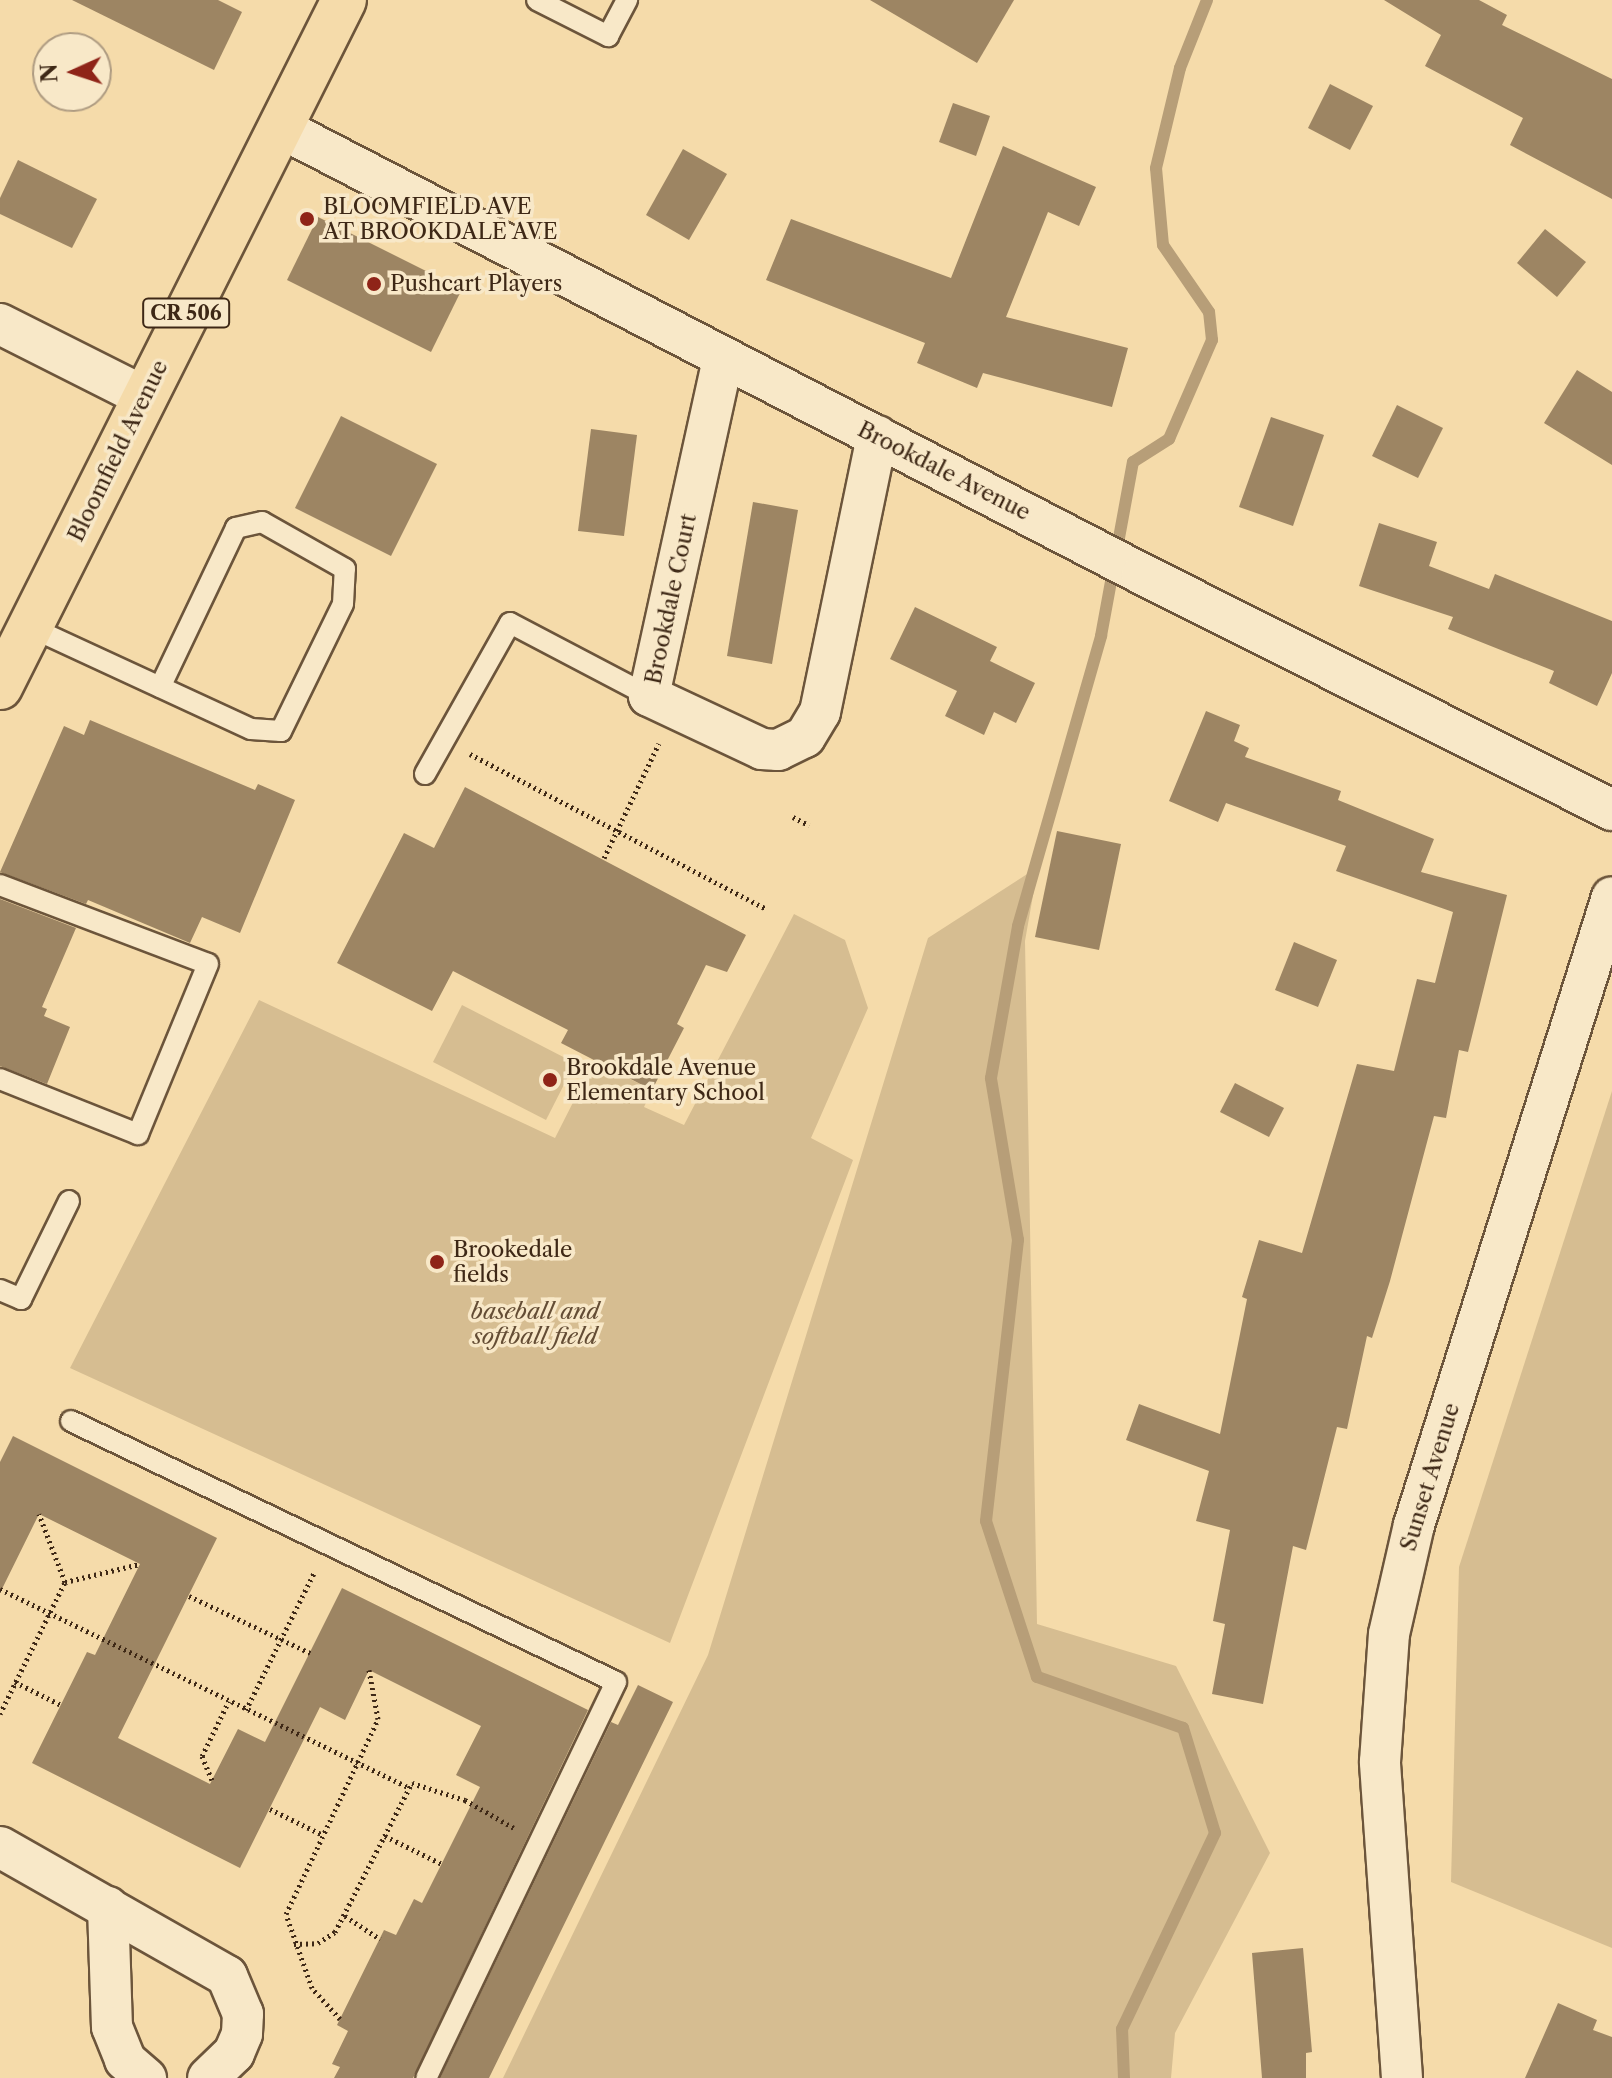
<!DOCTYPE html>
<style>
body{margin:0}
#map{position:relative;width:1612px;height:2078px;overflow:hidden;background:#f5dbaa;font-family:"Libre Caslon Text",serif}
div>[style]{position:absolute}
.green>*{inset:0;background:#d6bd91}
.stream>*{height:12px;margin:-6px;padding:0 6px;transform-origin:6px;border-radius:6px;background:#b79e78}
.building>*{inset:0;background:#9d8563}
.path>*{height:5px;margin-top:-2.5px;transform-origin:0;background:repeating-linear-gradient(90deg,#3e2816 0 2px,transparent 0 6px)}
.roads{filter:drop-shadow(2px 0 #6c553b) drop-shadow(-2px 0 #6c553b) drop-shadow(0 2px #6c553b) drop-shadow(0 -2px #6c553b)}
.service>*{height:20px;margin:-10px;padding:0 10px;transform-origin:10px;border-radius:10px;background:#f8e8c8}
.minor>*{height:40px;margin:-20px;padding:0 20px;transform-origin:20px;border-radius:20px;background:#f8e8c8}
.primary>*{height:44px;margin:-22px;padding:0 22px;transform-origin:22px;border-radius:22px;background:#f5dbaa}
.dots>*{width:22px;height:22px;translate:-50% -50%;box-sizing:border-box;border:4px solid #f8e8c8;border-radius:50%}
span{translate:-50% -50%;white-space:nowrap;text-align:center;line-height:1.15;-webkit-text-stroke:7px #f8e8c8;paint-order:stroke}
.shield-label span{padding:2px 6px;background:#f8e8c8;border:2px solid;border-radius:6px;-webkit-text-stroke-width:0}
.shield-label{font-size:20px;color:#3e2816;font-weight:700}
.poi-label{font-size:22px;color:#3e2816}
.left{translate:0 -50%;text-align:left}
.street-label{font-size:22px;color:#3e2816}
.park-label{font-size:22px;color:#644d35;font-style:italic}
.north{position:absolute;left:32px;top:32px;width:80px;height:80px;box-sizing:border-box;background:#f8e8c8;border:2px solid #ae9b81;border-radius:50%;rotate:267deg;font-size:22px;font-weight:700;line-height:32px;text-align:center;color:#3e2816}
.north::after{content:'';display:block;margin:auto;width:28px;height:36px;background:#8f2418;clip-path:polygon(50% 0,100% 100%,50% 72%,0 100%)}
</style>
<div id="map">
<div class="green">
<div style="clip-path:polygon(1038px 867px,1025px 941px,1037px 1624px,1176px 1666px,1270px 1853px,1175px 2033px,1171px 2078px,503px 2078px,708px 1655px,928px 938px)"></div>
<div style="clip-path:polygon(794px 914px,845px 940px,868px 1008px,811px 1138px,853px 1160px,670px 1643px,70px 1368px,259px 1000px,555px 1138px,594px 1061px,652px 1090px,644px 1107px,684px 1125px)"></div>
<div style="clip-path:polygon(462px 1005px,575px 1063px,546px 1120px,433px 1062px)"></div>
<div style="clip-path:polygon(1612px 1091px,1612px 1948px,1451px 1882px,1459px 1567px)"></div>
</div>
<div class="stream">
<div style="left:1124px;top:2078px;width:49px;rotate:-92.3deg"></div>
<div style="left:1122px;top:2029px;width:217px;rotate:-64.6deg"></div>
<div style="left:1215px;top:1833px;width:110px;rotate:-106.9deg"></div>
<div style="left:1183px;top:1728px;width:155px;rotate:-160.7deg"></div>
<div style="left:1037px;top:1677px;width:164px;rotate:-108.1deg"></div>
<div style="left:986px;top:1521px;width:283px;rotate:-83.5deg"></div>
<div style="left:1018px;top:1240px;width:164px;rotate:-99.5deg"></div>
<div style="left:991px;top:1078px;width:154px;rotate:-79.9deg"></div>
<div style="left:1018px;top:926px;width:302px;rotate:-74deg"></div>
<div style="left:1101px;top:636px;width:177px;rotate:-79.6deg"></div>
<div style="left:1133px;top:462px;width:43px;rotate:-32.6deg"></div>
<div style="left:1169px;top:439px;width:108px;rotate:-66.5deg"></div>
<div style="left:1212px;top:340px;width:28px;rotate:-96deg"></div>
<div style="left:1209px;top:312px;width:81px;rotate:-124.5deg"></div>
<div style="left:1163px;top:245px;width:77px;rotate:-95.2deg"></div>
<div style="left:1156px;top:168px;width:103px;rotate:-76.5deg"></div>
<div style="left:1180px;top:68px;width:73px;rotate:-68.3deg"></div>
</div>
<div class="building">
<div style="clip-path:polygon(72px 0,218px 0,242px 12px,214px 70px)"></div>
<div style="clip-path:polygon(870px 0,1014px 0,977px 63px)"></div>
<div style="clip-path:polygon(1384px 0,1479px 0,1507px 15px,1502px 25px,1612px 79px,1612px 199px,1510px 145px,1523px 118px,1425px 66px,1441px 35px)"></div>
<div style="clip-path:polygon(1330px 84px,1373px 106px,1350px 150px,1308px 128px)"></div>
<div style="clip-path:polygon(953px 103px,990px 116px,976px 156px,939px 142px)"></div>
<div style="clip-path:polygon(1003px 146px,1096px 187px,1079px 226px,1048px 212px,1006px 317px,1128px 348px,1112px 407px,983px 373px,977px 388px,917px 363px,925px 343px,766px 280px,791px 219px,951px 278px)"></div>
<div style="clip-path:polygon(683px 149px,727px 174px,689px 240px,646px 215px)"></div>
<div style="clip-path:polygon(18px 160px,97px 199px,72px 248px,0 214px,0 198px)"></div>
<div style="clip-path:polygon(318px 217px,462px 289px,431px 352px,287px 280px)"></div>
<div style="clip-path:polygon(1545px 229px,1586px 262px,1557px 297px,1517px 263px)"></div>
<div style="clip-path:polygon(1577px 370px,1612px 392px,1612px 465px,1544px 423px)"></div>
<div style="clip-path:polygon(1397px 405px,1443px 428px,1418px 478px,1372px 456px)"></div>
<div style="clip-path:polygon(341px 416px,437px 464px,391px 556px,295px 508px)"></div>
<div style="clip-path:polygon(1271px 417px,1324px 435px,1293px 526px,1239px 507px)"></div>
<div style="clip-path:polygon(591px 429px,637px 435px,624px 536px,578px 531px)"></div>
<div style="clip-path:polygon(753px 502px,798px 510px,772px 664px,727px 656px)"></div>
<div style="clip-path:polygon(1379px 523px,1437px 542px,1429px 566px,1489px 589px,1495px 574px,1612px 621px,1612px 673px,1597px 706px,1549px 683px,1554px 671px,1448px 629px,1453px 617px,1359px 586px)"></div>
<div style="clip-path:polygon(915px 607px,997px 647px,990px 661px,1035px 683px,1016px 723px,994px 712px,984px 735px,945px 716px,957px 691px,890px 659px)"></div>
<div style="clip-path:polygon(1206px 711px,1240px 725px,1234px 741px,1249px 748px,1245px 757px,1341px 791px,1338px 800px,1434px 839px,1421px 872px,1507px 895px,1468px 1052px,1459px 1050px,1446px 1118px,1434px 1116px,1390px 1281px,1372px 1338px,1367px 1336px,1347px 1429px,1337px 1427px,1306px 1550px,1293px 1546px,1263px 1704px,1212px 1694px,1225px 1624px,1213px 1621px,1230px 1530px,1196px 1521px,1209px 1471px,1126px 1440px,1139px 1404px,1220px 1434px,1247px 1299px,1242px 1297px,1259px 1240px,1302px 1253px,1357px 1064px,1394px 1071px,1417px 979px,1435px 983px,1453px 912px,1336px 871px,1346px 846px,1226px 803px,1218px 822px,1169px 801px)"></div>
<div style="clip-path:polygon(90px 720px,255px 790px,258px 784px,295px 800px,240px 933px,202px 917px,190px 943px,88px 900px,86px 904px,0 872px,64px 726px,84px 735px)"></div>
<div style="clip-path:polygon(465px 787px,746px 935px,727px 972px,706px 965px,677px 1024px,684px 1028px,652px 1090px,561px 1043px,568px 1030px,453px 971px,432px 1011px,337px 963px,404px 833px,434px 848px)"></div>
<div style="clip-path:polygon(1057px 831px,1121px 844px,1099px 950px,1035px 937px)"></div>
<div style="clip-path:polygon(0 899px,76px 928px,42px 1007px,47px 1009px,44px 1016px,70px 1027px,47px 1084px,0 1066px)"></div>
<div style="clip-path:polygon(1294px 942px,1337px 960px,1318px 1007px,1275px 990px)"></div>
<div style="clip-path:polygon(1235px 1083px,1284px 1108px,1269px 1137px,1220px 1112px)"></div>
<div style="clip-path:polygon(13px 1436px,217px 1538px,118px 1738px,210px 1784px,238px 1729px,265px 1742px,342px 1588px,588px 1710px,413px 2078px,334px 2078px,340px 2067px,332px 2064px,348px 2031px,337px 2025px,384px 1930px,396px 1935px,414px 1899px,422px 1903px,480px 1787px,456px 1775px,481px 1726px,369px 1670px,345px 1720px,320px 1707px,240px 1868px,32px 1763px,87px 1652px,95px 1655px,140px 1564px,39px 1514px,0 1593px,0 1462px)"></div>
<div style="clip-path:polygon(638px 1685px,673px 1702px,489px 2078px,440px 2078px,611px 1722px,618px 1725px)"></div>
<div style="clip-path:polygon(1303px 1948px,1312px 2052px,1306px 2053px,1306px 2078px,1262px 2078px,1252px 1953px)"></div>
<div style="clip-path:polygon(1558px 2003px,1597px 2020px,1593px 2030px,1612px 2037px,1612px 2078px,1525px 2078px)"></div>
</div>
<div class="path">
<div style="left:470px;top:754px;width:334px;rotate:27.6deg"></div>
<div style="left:793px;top:817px;width:18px;rotate:27deg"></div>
<div style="left:604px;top:858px;width:127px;rotate:-64.4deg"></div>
<div style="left:65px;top:1582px;width:77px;rotate:-13.5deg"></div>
<div style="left:0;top:1589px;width:455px;rotate:25.9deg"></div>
<div style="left:189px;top:1596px;width:134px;rotate:25.2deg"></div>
<div style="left:15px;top:1682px;width:51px;rotate:26.6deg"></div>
<div style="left:246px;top:1710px;width:155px;rotate:-63.6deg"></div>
<div style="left:0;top:1714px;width:147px;rotate:-63.8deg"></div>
<div style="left:65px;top:1582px;width:73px;rotate:-110.9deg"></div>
<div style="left:212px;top:1780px;width:26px;rotate:-113deg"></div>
<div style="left:202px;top:1756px;width:61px;rotate:-63.9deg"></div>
<div style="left:270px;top:1809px;width:59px;rotate:26.1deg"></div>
<div style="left:385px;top:1836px;width:64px;rotate:26.2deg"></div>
<div style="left:345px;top:1916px;width:42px;rotate:33.3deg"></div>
<div style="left:294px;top:1944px;width:24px;rotate:-2deg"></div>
<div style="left:318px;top:1943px;width:20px;rotate:-33deg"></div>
<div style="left:335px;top:1932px;width:168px;rotate:-62.7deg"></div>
<div style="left:412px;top:1783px;width:56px;rotate:17.8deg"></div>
<div style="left:465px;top:1800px;width:56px;rotate:29.7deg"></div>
<div style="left:340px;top:2019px;width:42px;rotate:-132.1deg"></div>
<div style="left:312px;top:1988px;width:78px;rotate:-109.4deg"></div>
<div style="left:286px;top:1914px;width:216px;rotate:-64.7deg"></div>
<div style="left:378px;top:1719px;width:50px;rotate:-100.4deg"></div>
</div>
<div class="roads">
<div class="service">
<div style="left:537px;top:0;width:80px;rotate:26.9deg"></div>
<div style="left:608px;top:36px;width:41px;rotate:-62.2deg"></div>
<div style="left:30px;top:627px;width:243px;rotate:24.8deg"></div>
<div style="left:251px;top:729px;width:30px;rotate:4deg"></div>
<div style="left:281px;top:731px;width:141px;rotate:-64deg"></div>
<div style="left:343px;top:604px;width:35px;rotate:-87deg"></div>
<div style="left:345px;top:569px;width:95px;rotate:-150.5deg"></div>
<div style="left:262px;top:522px;width:27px;rotate:167deg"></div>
<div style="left:236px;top:528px;width:176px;rotate:115.5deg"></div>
<div style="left:425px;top:774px;width:173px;rotate:-60.6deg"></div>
<div style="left:510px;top:623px;width:157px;rotate:27.7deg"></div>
<div style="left:0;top:885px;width:222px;rotate:20.8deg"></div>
<div style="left:208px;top:964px;width:184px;rotate:112.4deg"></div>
<div style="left:138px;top:1134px;width:149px;rotate:-158.3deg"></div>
<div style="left:0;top:1290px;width:23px;rotate:23deg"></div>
<div style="left:21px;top:1299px;width:109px;rotate:-63.9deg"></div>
<div style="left:71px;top:1421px;width:604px;rotate:25.59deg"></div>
<div style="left:616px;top:1682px;width:439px;rotate:115.6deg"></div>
</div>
<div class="minor">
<div style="left:279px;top:127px;width:972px;rotate:27.38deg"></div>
<div style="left:1142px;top:574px;width:526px;rotate:26.66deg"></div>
<div style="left:0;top:324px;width:162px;rotate:26.7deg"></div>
<div style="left:723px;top:359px;width:345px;rotate:102.4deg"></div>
<div style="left:649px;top:696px;width:125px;rotate:25.1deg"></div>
<div style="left:762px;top:749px;width:16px;rotate:4deg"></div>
<div style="left:778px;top:750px;width:30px;rotate:-26deg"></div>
<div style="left:805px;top:737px;width:29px;rotate:-59deg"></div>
<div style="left:820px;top:712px;width:282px;rotate:-78.3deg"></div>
<div style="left:0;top:1847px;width:261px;rotate:29.6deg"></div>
<div style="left:227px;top:1976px;width:41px;rotate:67.2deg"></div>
<div style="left:243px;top:2014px;width:20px;rotate:93deg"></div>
<div style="left:242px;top:2034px;width:21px;rotate:113deg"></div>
<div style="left:234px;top:2053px;width:36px;rotate:136deg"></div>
<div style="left:108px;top:1907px;width:120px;rotate:88.1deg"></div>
<div style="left:112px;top:2027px;width:35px;rotate:68deg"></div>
<div style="left:125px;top:2060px;width:28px;rotate:41deg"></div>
<div style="left:1402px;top:2078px;width:317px;rotate:-94deg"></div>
<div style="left:1380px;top:1762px;width:128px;rotate:-86deg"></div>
<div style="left:1389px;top:1634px;width:112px;rotate:-77.1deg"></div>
<div style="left:1414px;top:1525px;width:658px;rotate:-72.5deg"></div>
</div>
<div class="primary">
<div style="left:0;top:687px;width:768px;rotate:-63.4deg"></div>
</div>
</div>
<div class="dots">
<div style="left:307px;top:219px;background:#8f2418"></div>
<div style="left:374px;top:284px;background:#8f2418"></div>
<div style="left:550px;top:1080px;background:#8f2418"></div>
<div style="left:437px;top:1262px;background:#8f2418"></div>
</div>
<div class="shield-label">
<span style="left:186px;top:313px">CR 506</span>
</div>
<div class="poi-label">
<span class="left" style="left:323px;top:219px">BLOOMFIELD AVE<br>AT BROOKDALE AVE</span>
<span class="left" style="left:390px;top:284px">Pushcart Players</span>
<span class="left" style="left:566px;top:1080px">Brookdale Avenue<br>Elementary School</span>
<span class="left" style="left:453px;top:1262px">Brookedale<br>fields</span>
</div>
<div class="street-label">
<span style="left:118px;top:451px;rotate:-64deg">Bloomfield Avenue</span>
<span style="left:944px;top:471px;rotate:27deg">Brookdale Avenue</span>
<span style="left:671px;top:599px;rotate:-78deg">Brookdale Court</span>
<span style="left:1430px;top:1477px;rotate:-73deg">Sunset Avenue</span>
</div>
<div class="park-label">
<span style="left:535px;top:1324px">baseball and<br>softball field</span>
</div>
<div class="north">N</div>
</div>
